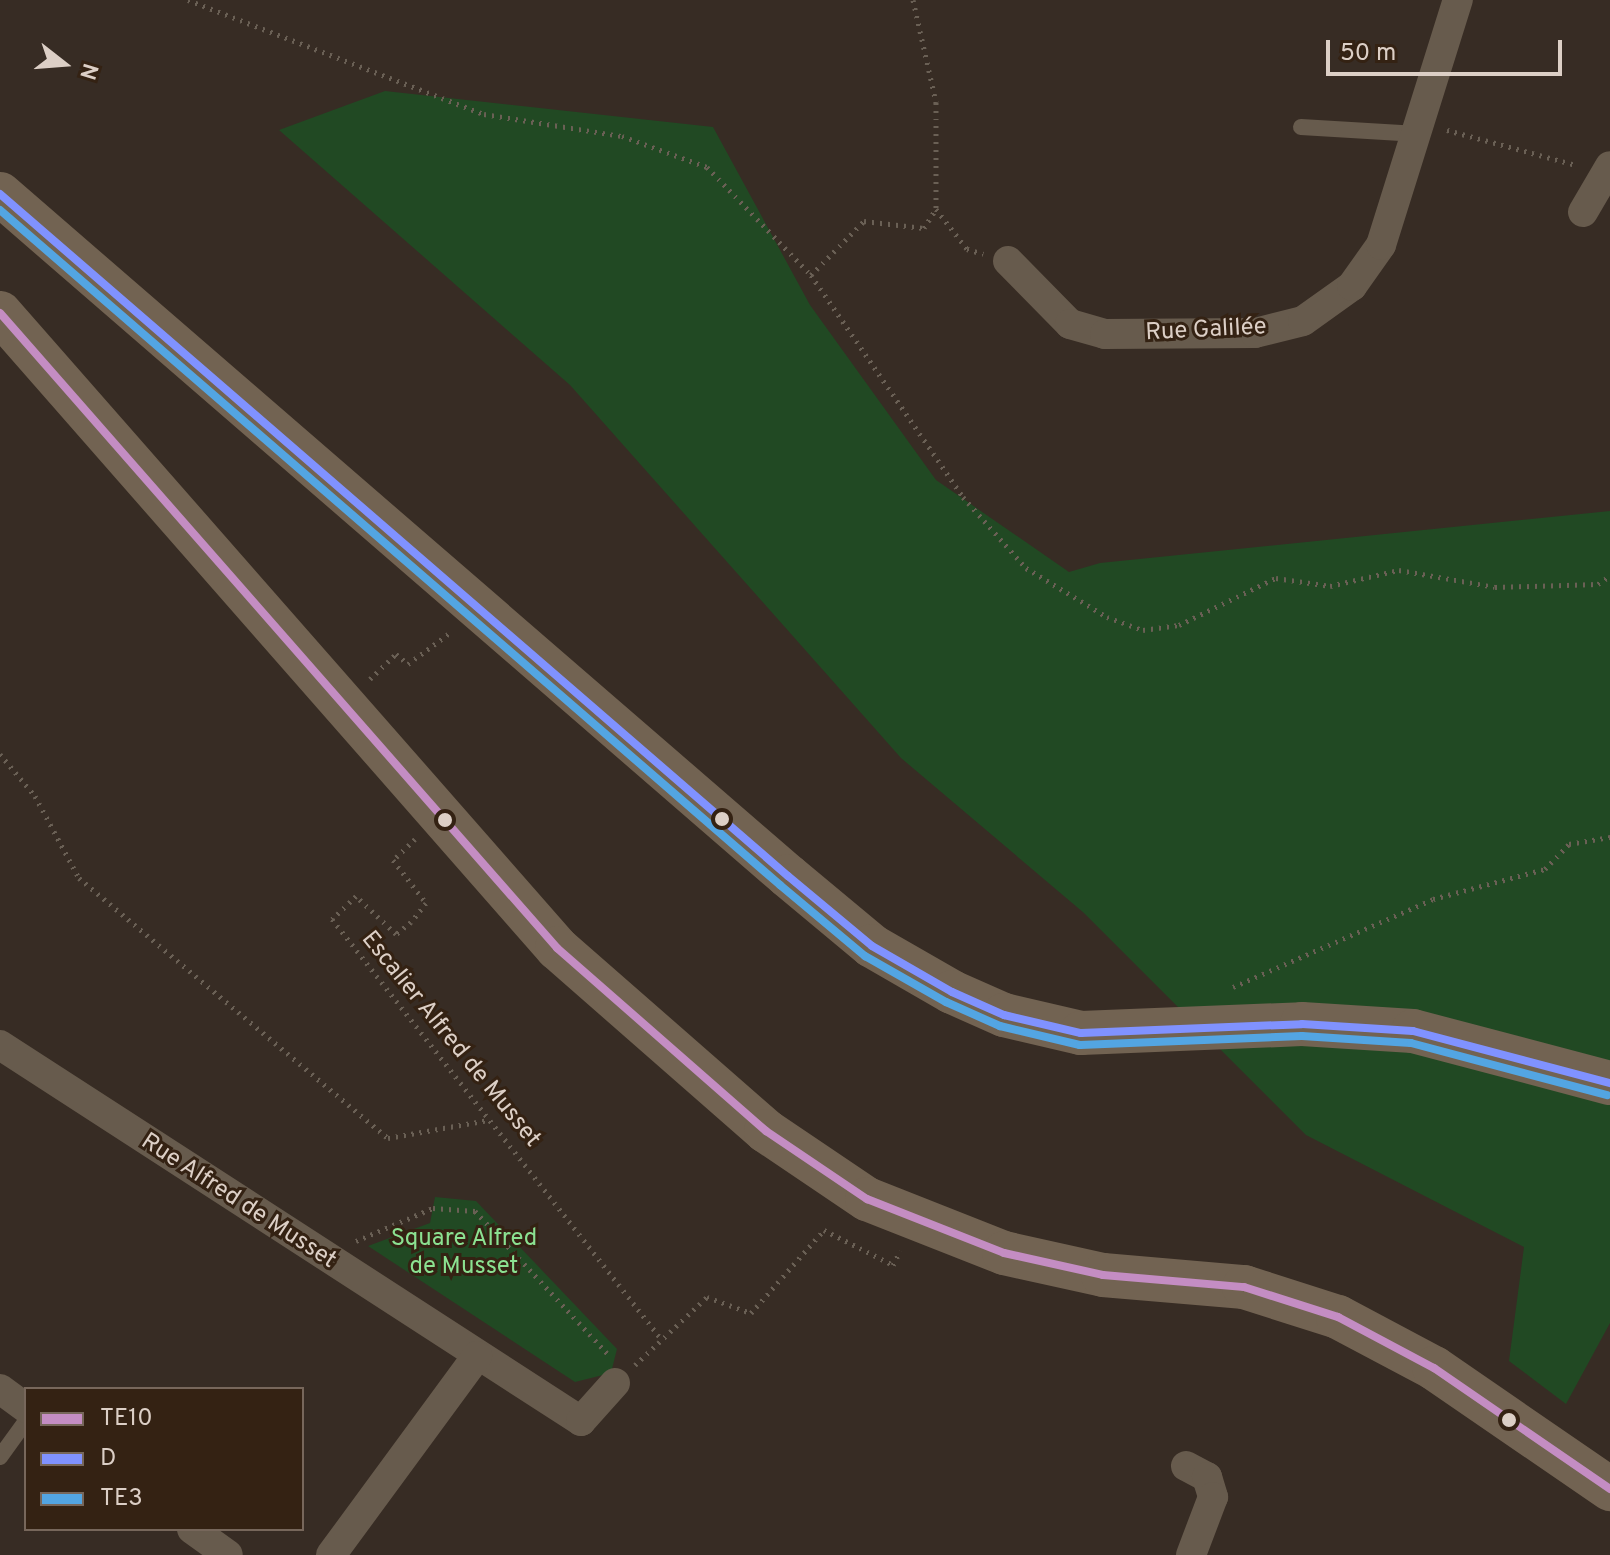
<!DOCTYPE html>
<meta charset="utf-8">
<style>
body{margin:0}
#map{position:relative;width:1610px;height:1555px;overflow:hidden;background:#372c24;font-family:Overpass,sans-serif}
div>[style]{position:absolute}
.green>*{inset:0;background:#214923}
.path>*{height:5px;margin-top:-2.5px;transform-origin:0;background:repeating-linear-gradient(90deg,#6a6055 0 2px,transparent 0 8px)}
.lane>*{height:16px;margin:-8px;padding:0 8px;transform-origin:8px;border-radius:8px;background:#675b4d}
.street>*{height:30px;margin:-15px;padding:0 15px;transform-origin:15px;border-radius:15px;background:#675b4d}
.secondary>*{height:44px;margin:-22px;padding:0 22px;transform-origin:22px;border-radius:22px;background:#726352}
.bus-1>*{height:8px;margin:-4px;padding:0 4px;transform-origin:4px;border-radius:4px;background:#c48dc3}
.bus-2>*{height:8px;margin:-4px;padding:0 4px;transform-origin:4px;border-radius:4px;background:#8092ff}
.bus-3>*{height:8px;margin:-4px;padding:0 4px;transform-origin:4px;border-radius:4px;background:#53a5e2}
.dots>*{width:22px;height:22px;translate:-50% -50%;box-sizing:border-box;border:4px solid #342213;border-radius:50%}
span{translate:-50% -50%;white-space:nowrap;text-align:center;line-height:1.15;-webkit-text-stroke:6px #342213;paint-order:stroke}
.street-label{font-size:24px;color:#dccfc6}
.park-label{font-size:24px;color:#8be191}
.legend{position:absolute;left:24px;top:1387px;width:280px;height:144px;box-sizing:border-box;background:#342213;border:2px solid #77675b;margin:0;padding:10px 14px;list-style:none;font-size:24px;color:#dccfc6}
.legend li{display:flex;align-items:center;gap:16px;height:40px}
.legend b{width:40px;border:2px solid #77675b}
.north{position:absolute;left:24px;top:24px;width:80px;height:80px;-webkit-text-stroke:6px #342213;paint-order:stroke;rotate:107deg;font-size:22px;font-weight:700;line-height:32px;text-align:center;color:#dccfc6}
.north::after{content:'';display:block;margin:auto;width:28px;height:36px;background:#dccfc6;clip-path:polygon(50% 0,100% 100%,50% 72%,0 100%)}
.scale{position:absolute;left:1326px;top:40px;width:236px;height:36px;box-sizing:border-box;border:4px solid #dccfc6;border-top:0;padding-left:10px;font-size:24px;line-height:28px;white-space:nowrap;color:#dccfc6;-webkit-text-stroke:6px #342213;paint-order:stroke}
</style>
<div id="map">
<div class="green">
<div style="clip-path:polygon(385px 91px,713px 127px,810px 305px,936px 480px,1069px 572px,1100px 563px,1610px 511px,1610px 1323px,1566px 1404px,1509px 1361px,1524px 1247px,1306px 1135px,1084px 913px,901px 758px,570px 385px,279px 130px)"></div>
<div style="clip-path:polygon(435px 1197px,476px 1201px,617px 1349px,611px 1373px,575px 1382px,368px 1246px,430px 1223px)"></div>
</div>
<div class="path">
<div style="left:188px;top:0;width:317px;rotate:21.1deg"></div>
<div style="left:484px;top:114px;width:140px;rotate:9.1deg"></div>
<div style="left:622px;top:136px;width:90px;rotate:20deg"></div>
<div style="left:707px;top:167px;width:150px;rotate:46.1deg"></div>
<div style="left:811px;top:275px;width:269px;rotate:55.6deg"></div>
<div style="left:963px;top:497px;width:95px;rotate:48.4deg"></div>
<div style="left:1026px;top:568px;width:95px;rotate:31.2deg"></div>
<div style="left:1107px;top:617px;width:38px;rotate:20deg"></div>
<div style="left:1143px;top:630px;width:36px;rotate:-8deg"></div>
<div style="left:1179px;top:625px;width:108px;rotate:-25.9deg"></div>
<div style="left:1276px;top:578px;width:55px;rotate:8.4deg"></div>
<div style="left:1330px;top:586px;width:71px;rotate:-13.1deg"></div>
<div style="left:1399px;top:570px;width:97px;rotate:10deg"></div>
<div style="left:1495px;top:587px;width:103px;rotate:-1.7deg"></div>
<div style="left:1598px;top:584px;width:14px;rotate:-34deg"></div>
<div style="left:913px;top:0;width:105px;rotate:77.3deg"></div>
<div style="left:936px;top:102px;width:107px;rotate:90deg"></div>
<div style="left:936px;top:209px;width:51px;rotate:52.2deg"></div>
<div style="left:967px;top:249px;width:17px;rotate:17deg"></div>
<div style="left:1447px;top:130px;width:134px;rotate:15.2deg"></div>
<div style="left:811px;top:275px;width:76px;rotate:-45.5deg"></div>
<div style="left:864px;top:221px;width:60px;rotate:6.7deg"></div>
<div style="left:924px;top:228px;width:22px;rotate:-58deg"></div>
<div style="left:370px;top:679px;width:36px;rotate:-44deg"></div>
<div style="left:396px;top:654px;width:16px;rotate:40deg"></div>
<div style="left:408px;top:664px;width:54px;rotate:-36.7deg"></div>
<div style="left:0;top:754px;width:55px;rotate:50.2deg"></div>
<div style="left:35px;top:796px;width:93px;rotate:61.8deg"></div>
<div style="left:79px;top:878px;width:404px;rotate:40.1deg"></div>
<div style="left:388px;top:1138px;width:102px;rotate:-10.2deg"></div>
<div style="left:415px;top:839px;width:30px;rotate:136deg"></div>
<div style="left:393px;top:860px;width:54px;rotate:52.5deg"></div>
<div style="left:426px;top:903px;width:24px;rotate:128deg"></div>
<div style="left:411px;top:922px;width:19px;rotate:141deg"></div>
<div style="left:396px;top:934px;width:55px;rotate:-136.5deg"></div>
<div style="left:356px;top:896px;width:33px;rotate:136deg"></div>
<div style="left:332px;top:919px;width:535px;rotate:51.91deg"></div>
<div style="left:1233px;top:987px;width:219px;rotate:-23.7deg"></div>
<div style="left:1433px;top:899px;width:116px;rotate:-15deg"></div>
<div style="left:1545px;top:869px;width:35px;rotate:-46deg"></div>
<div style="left:1569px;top:844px;width:42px;rotate:-9.7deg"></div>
<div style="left:356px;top:1241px;width:84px;rotate:-23.2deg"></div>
<div style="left:433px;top:1208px;width:42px;rotate:4.1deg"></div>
<div style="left:475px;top:1211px;width:195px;rotate:47.1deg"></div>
<div style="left:635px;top:1365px;width:99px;rotate:-43.4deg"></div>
<div style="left:707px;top:1297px;width:47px;rotate:20deg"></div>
<div style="left:751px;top:1313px;width:111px;rotate:-48.7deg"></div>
<div style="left:824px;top:1230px;width:77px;rotate:26.9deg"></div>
<div style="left:893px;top:1265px;width:16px;rotate:-63deg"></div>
</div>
<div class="lane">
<div style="left:1301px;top:127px;width:117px;rotate:3.4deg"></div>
<div style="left:0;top:1457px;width:44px;rotate:-54.2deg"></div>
</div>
<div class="street">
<div style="left:1583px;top:212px;width:53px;rotate:-59.6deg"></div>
<div style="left:1008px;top:261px;width:88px;rotate:45.5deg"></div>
<div style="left:1070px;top:324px;width:36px;rotate:16deg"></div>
<div style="left:1105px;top:334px;width:150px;rotate:-0.4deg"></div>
<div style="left:1255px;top:333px;width:49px;rotate:-14deg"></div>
<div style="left:1303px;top:321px;width:60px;rotate:-35.5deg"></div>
<div style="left:1352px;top:286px;width:50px;rotate:-54.7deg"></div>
<div style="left:1381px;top:245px;width:257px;rotate:-72.6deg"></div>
<div style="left:0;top:1045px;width:692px;rotate:32.91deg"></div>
<div style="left:581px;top:1421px;width:51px;rotate:-48.2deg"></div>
<div style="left:0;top:1389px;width:32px;rotate:36deg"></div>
<div style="left:1186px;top:1466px;width:24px;rotate:28deg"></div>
<div style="left:1207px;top:1477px;width:21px;rotate:73deg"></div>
<div style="left:1213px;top:1497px;width:62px;rotate:110.8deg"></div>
<div style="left:192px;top:1529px;width:44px;rotate:35.8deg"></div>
<div style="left:331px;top:1555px;width:247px;rotate:-53.7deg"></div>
</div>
<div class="secondary">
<div style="left:0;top:194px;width:1042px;rotate:40.88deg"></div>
<div style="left:788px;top:876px;width:109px;rotate:39.8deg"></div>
<div style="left:872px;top:946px;width:92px;rotate:29.9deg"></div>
<div style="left:952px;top:992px;width:57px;rotate:23.9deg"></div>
<div style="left:1004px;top:1015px;width:79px;rotate:13.2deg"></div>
<div style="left:1081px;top:1033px;width:221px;rotate:-2.3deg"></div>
<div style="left:1302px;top:1024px;width:111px;rotate:3.6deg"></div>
<div style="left:1413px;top:1031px;width:204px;rotate:14.8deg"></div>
<div style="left:0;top:313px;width:845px;rotate:48.74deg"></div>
<div style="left:557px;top:948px;width:278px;rotate:41.2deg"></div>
<div style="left:766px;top:1131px;width:122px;rotate:34deg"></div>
<div style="left:867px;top:1199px;width:147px;rotate:21.5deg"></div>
<div style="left:1004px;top:1253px;width:101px;rotate:12.5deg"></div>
<div style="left:1103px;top:1275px;width:142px;rotate:4.9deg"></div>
<div style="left:1244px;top:1287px;width:99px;rotate:17.7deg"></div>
<div style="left:1338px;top:1317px;width:109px;rotate:28deg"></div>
<div style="left:1434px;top:1368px;width:214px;rotate:34.5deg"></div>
</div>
<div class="bus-1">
<div style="left:0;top:313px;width:845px;rotate:48.74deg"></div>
<div style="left:557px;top:948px;width:278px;rotate:41.2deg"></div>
<div style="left:766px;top:1131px;width:122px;rotate:34deg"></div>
<div style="left:867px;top:1199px;width:147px;rotate:21.5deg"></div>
<div style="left:1004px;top:1253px;width:101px;rotate:12.5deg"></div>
<div style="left:1103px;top:1275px;width:142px;rotate:4.9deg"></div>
<div style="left:1244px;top:1287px;width:99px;rotate:17.7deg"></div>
<div style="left:1338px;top:1317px;width:109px;rotate:28deg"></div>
<div style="left:1434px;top:1368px;width:214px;rotate:34.5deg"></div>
</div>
<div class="bus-2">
<div style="left:0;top:194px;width:1042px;rotate:40.88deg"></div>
<div style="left:788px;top:876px;width:109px;rotate:39.8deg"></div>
<div style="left:872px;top:946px;width:92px;rotate:29.9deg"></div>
<div style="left:952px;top:992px;width:57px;rotate:23.9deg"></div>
<div style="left:1004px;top:1015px;width:79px;rotate:13.2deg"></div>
<div style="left:1081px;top:1033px;width:221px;rotate:-2.3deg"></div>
<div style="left:1302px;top:1024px;width:111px;rotate:3.6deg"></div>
<div style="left:1413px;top:1031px;width:204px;rotate:14.8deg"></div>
</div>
<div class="bus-3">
<div style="left:0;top:210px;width:1032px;rotate:40.87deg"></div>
<div style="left:780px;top:885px;width:111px;rotate:39.9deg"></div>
<div style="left:865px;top:956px;width:93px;rotate:29.6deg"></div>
<div style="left:946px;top:1002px;width:59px;rotate:24deg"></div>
<div style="left:1000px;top:1026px;width:82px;rotate:13.4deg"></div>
<div style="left:1080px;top:1045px;width:222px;rotate:-2.3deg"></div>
<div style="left:1302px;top:1036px;width:109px;rotate:3.7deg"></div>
<div style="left:1411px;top:1043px;width:203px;rotate:14.9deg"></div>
</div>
<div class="dots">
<div style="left:722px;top:819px;background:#dccfc6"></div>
<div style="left:445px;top:820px;background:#dccfc6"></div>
<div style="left:1509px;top:1420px;background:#dccfc6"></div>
</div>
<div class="street-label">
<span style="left:1206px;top:331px;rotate:-3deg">Rue Galilée</span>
<span style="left:450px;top:1040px;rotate:51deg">Escalier Alfred de Musset</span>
<span style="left:238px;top:1202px;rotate:33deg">Rue Alfred de Musset</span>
</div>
<div class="park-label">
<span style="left:464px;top:1254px">Square Alfred<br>de Musset</span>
</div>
<ul class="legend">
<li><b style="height:10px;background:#c48dc3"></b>TE10</li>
<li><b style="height:10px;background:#8092ff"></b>D</li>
<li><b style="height:10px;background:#53a5e2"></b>TE3</li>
</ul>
<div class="north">N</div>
<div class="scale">50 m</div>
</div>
